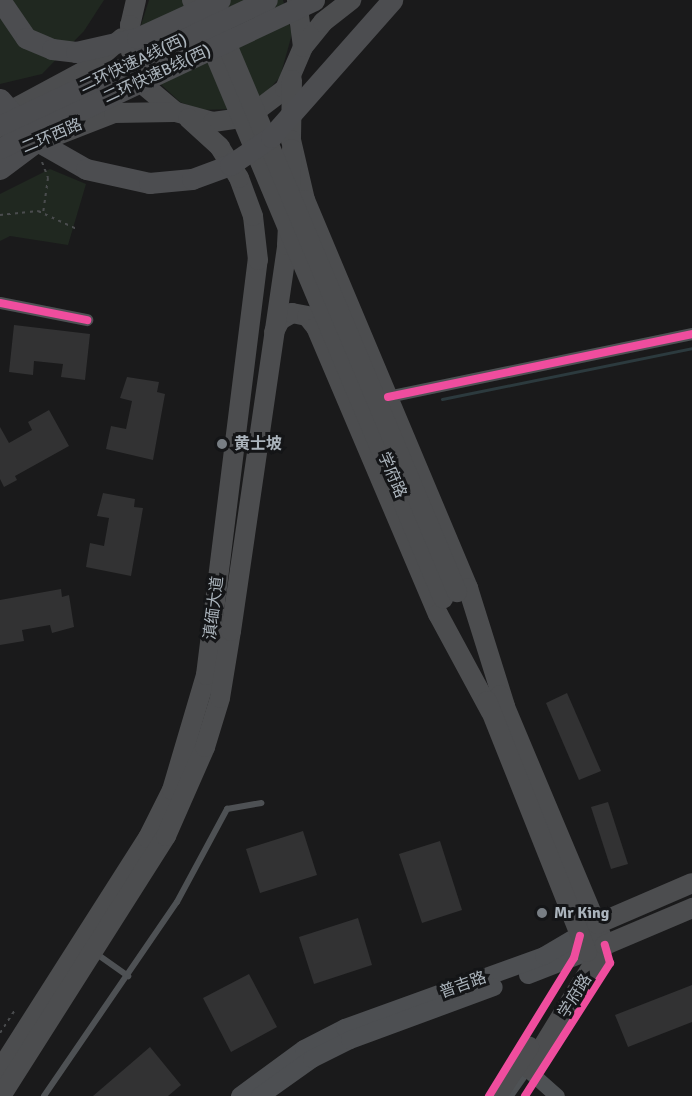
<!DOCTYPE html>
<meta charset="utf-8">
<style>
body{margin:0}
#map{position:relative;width:692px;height:1096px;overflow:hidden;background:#1a1a1b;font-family:Signika,"Noto Sans SC",sans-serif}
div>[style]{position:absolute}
.green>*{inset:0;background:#202820}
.stream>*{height:3px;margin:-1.5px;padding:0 1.5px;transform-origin:1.5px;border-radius:1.5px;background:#2c3a3e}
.building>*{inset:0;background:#323233}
.path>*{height:2px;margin-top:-1px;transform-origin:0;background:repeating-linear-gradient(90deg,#4a4c4e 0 3px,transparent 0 7.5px)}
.service>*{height:6px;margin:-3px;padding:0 3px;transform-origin:3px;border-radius:3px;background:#4e5154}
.minor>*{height:12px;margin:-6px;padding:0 6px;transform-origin:6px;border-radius:6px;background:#4e5154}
.tertiary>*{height:15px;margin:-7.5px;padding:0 7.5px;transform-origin:7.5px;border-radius:7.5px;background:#4e5154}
.secondary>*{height:18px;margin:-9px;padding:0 9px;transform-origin:9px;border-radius:9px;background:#4d4f52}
.primary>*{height:20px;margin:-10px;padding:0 10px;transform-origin:10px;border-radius:10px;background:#4c4d4f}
.trunk>*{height:21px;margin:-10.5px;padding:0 10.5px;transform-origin:10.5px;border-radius:10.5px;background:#4c4d50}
.primary-bridge>*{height:20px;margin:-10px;padding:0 10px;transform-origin:10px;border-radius:10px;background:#4c4d4f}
.trunk-bridge>*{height:21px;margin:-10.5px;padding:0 10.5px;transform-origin:10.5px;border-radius:10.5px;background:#4c4d50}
.cycleway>*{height:8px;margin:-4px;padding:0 4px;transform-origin:4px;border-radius:4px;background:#ef4d9e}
.dots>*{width:16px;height:16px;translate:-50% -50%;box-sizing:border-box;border:3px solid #141517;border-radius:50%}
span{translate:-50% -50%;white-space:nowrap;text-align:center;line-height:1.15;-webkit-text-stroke:6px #141517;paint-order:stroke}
.street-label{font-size:16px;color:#abb4bc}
.poi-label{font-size:16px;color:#abb4bc;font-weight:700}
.left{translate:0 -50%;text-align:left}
</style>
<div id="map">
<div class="green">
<div style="clip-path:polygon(0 0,104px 0,84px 31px,42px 74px,0 84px)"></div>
<div style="clip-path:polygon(149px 0,283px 0,292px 34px,280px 77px,265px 94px,235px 109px,201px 110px,180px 102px,155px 79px,142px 48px,141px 25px)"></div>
<div style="clip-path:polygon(50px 169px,86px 184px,68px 245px,10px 236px,0 241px,0 194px)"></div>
</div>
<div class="stream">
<div style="left:442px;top:399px;width:255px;rotate:-11.5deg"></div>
</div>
<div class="building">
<div style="clip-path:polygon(14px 325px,90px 334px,85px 380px,61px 377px,63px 364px,34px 361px,33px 375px,9px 372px)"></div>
<div style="clip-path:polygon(127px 377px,159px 382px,157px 392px,165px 394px,153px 460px,106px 449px,111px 426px,126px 429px,132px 401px,120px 398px)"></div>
<div style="clip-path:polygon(49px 410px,69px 446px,15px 476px,17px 480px,4px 487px,0 479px,0 427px,9px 443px,32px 430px,28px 422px)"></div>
<div style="clip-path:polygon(103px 493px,135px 499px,134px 507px,143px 508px,131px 576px,86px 567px,90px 543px,104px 546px,109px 518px,97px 516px)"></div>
<div style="clip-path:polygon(61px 589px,62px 597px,69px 595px,74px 627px,52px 633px,50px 625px,22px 630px,24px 641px,0 645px,0 600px)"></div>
<div style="clip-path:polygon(567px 693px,601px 771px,579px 780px,546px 703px)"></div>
<div style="clip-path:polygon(608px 802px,628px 864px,611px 869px,591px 807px)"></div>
<div style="clip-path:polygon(303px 831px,317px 875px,260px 893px,246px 849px)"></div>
<div style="clip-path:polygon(440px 841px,462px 910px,422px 923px,399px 854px)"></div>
<div style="clip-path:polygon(358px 918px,372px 965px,314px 984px,299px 937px)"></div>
<div style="clip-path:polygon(249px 974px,277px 1027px,231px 1052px,203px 998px)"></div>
<div style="clip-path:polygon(692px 985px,692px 1022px,628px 1047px,615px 1015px)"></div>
<div style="clip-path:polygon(150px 1047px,181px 1085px,168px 1096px,93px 1096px)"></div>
</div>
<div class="path">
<div style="left:42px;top:162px;width:17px;rotate:69deg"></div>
<div style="left:48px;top:178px;width:34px;rotate:98deg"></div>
<div style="left:0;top:215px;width:38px;rotate:-6deg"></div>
<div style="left:38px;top:211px;width:43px;rotate:24.8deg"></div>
<div style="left:0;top:1033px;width:27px;rotate:-57deg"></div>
</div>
<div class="service">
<div style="left:94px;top:952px;width:42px;rotate:35.2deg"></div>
<div style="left:44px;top:1096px;width:235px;rotate:-55.6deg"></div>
<div style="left:177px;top:902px;width:106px;rotate:-61.7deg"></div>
<div style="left:227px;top:809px;width:35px;rotate:-10deg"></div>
<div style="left:511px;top:1096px;width:29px;rotate:-55deg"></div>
</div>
<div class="minor">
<div style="left:0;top:303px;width:89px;rotate:11.1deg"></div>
<div style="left:388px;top:397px;width:310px;rotate:-11.7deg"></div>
</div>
<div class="tertiary">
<div style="left:521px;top:1064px;width:48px;rotate:41.6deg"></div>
</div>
<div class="secondary">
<div style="left:528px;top:975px;width:77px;rotate:-21.3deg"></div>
<div style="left:240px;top:1096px;width:79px;rotate:-36.3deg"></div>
<div style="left:304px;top:1049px;width:46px;rotate:-27.1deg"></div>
<div style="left:345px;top:1028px;width:212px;rotate:-19.9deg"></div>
<div style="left:544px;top:956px;width:57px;rotate:-30.6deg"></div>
<div style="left:260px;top:1096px;width:64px;rotate:-35.4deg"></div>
<div style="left:312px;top:1059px;width:42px;rotate:-26.6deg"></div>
<div style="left:350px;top:1040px;width:153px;rotate:-20.2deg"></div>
</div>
<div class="primary">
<div style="left:136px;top:0;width:26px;rotate:103deg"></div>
<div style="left:130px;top:25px;width:26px;rotate:88deg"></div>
<div style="left:131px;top:51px;width:39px;rotate:67deg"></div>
<div style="left:146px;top:87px;width:39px;rotate:40deg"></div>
<div style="left:176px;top:112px;width:38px;rotate:15deg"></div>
<div style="left:213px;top:122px;width:35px;rotate:-8deg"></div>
<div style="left:248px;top:117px;width:46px;rotate:-37.1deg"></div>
<div style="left:285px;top:89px;width:46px;rotate:-66.8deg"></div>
<div style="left:303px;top:47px;width:47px;rotate:-97.3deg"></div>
<div style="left:303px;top:47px;width:32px;rotate:-51deg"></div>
<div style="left:323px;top:22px;width:36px;rotate:-38deg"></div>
<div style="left:292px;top:80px;width:60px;rotate:91deg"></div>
<div style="left:291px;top:140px;width:62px;rotate:76.9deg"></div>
<div style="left:305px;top:200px;width:421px;rotate:67.2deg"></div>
<div style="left:468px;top:588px;width:124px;rotate:72.6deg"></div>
<div style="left:17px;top:107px;width:76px;rotate:-28.2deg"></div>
<div style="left:84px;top:71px;width:50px;rotate:-41deg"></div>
<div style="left:27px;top:147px;width:93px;rotate:-21.3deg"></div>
<div style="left:114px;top:113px;width:60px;rotate:-1deg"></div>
<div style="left:274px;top:332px;width:13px;rotate:-63deg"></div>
<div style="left:280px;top:320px;width:14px;rotate:-30deg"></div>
<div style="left:292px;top:313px;width:15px;rotate:11deg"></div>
<div style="left:307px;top:316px;width:14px;rotate:51deg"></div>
<div style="left:316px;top:327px;width:312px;rotate:67deg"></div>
<div style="left:438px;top:614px;width:111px;rotate:61.6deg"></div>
<div style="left:500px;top:695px;width:271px;rotate:67.2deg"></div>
<div style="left:605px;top:945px;width:145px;rotate:121.5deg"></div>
<div style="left:487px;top:701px;width:270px;rotate:68.3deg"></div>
<div style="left:597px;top:924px;width:103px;rotate:-23.3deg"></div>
<div style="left:605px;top:945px;width:95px;rotate:-23deg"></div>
<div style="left:0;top:1070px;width:275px;rotate:-57.5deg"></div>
<div style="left:148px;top:838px;width:54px;rotate:-63.4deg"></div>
<div style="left:172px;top:790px;width:120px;rotate:-73.5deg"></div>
<div style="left:206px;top:675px;width:418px;rotate:-82.9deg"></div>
<div style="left:258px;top:260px;width:44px;rotate:-96.5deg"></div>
<div style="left:253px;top:216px;width:40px;rotate:-110.2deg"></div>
<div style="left:239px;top:178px;width:36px;rotate:-122deg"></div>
<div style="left:220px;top:147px;width:43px;rotate:-137.8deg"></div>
<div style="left:1px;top:1096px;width:308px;rotate:-57.6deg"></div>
<div style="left:166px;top:836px;width:97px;rotate:-66.3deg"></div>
<div style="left:205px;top:747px;width:51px;rotate:-73deg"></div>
<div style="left:220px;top:698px;width:68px;rotate:-80.7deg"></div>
<div style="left:231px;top:631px;width:390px;rotate:-81.7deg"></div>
<div style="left:287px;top:245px;width:96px;rotate:-87deg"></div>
<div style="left:497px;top:1096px;width:59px;rotate:-56.9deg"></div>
</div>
<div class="trunk">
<div style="left:0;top:169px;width:41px;rotate:-37.1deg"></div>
</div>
<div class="primary-bridge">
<div style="left:192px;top:0;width:649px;rotate:67.23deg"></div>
<div style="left:220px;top:28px;width:612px;rotate:67.21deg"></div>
</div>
<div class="trunk-bridge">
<div style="left:0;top:0;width:46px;rotate:55.6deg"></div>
<div style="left:26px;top:38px;width:28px;rotate:23deg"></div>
<div style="left:52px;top:49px;width:24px;rotate:7deg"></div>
<div style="left:76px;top:52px;width:63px;rotate:-12.9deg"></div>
<div style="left:137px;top:38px;width:91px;rotate:-24.6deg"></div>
<div style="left:0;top:99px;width:56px;rotate:48.6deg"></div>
<div style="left:37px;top:141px;width:56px;rotate:29.7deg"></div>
<div style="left:86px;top:169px;width:65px;rotate:12.5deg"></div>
<div style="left:149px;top:183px;width:43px;rotate:-5.3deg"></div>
<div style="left:192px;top:179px;width:40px;rotate:-20.2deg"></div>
<div style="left:230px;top:165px;width:50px;rotate:-34.3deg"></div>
<div style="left:271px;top:137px;width:183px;rotate:-48.5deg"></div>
<div style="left:0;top:126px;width:295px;rotate:-25.3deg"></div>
<div style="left:0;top:148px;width:347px;rotate:-25.2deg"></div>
</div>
<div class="cycleway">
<div style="left:0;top:303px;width:89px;rotate:11.1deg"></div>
<div style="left:388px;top:397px;width:310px;rotate:-11.7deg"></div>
<div style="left:489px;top:1096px;width:162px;rotate:-58.4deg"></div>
<div style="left:574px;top:958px;width:23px;rotate:-75deg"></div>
<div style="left:525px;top:1096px;width:158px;rotate:-57.4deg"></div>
<div style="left:610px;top:963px;width:19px;rotate:-106deg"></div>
</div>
<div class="dots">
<div style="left:222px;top:444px;background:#787e84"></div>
<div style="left:542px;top:913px;background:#787e84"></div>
</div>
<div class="street-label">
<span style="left:133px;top:63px;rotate:-25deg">二环快速A线(西)</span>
<span style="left:157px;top:74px;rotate:-25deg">二环快速B线(西)</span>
<span style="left:52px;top:136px;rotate:-23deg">二环西路</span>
<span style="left:392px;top:475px;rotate:67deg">学府路</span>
<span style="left:214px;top:608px;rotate:-83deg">滇缅大道</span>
<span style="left:463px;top:985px;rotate:-20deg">普吉路</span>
<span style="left:575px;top:996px;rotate:-58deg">学府路</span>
</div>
<div class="poi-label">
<span class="left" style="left:234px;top:444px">黄士坡</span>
<span class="left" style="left:554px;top:913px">Mr King</span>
</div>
</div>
